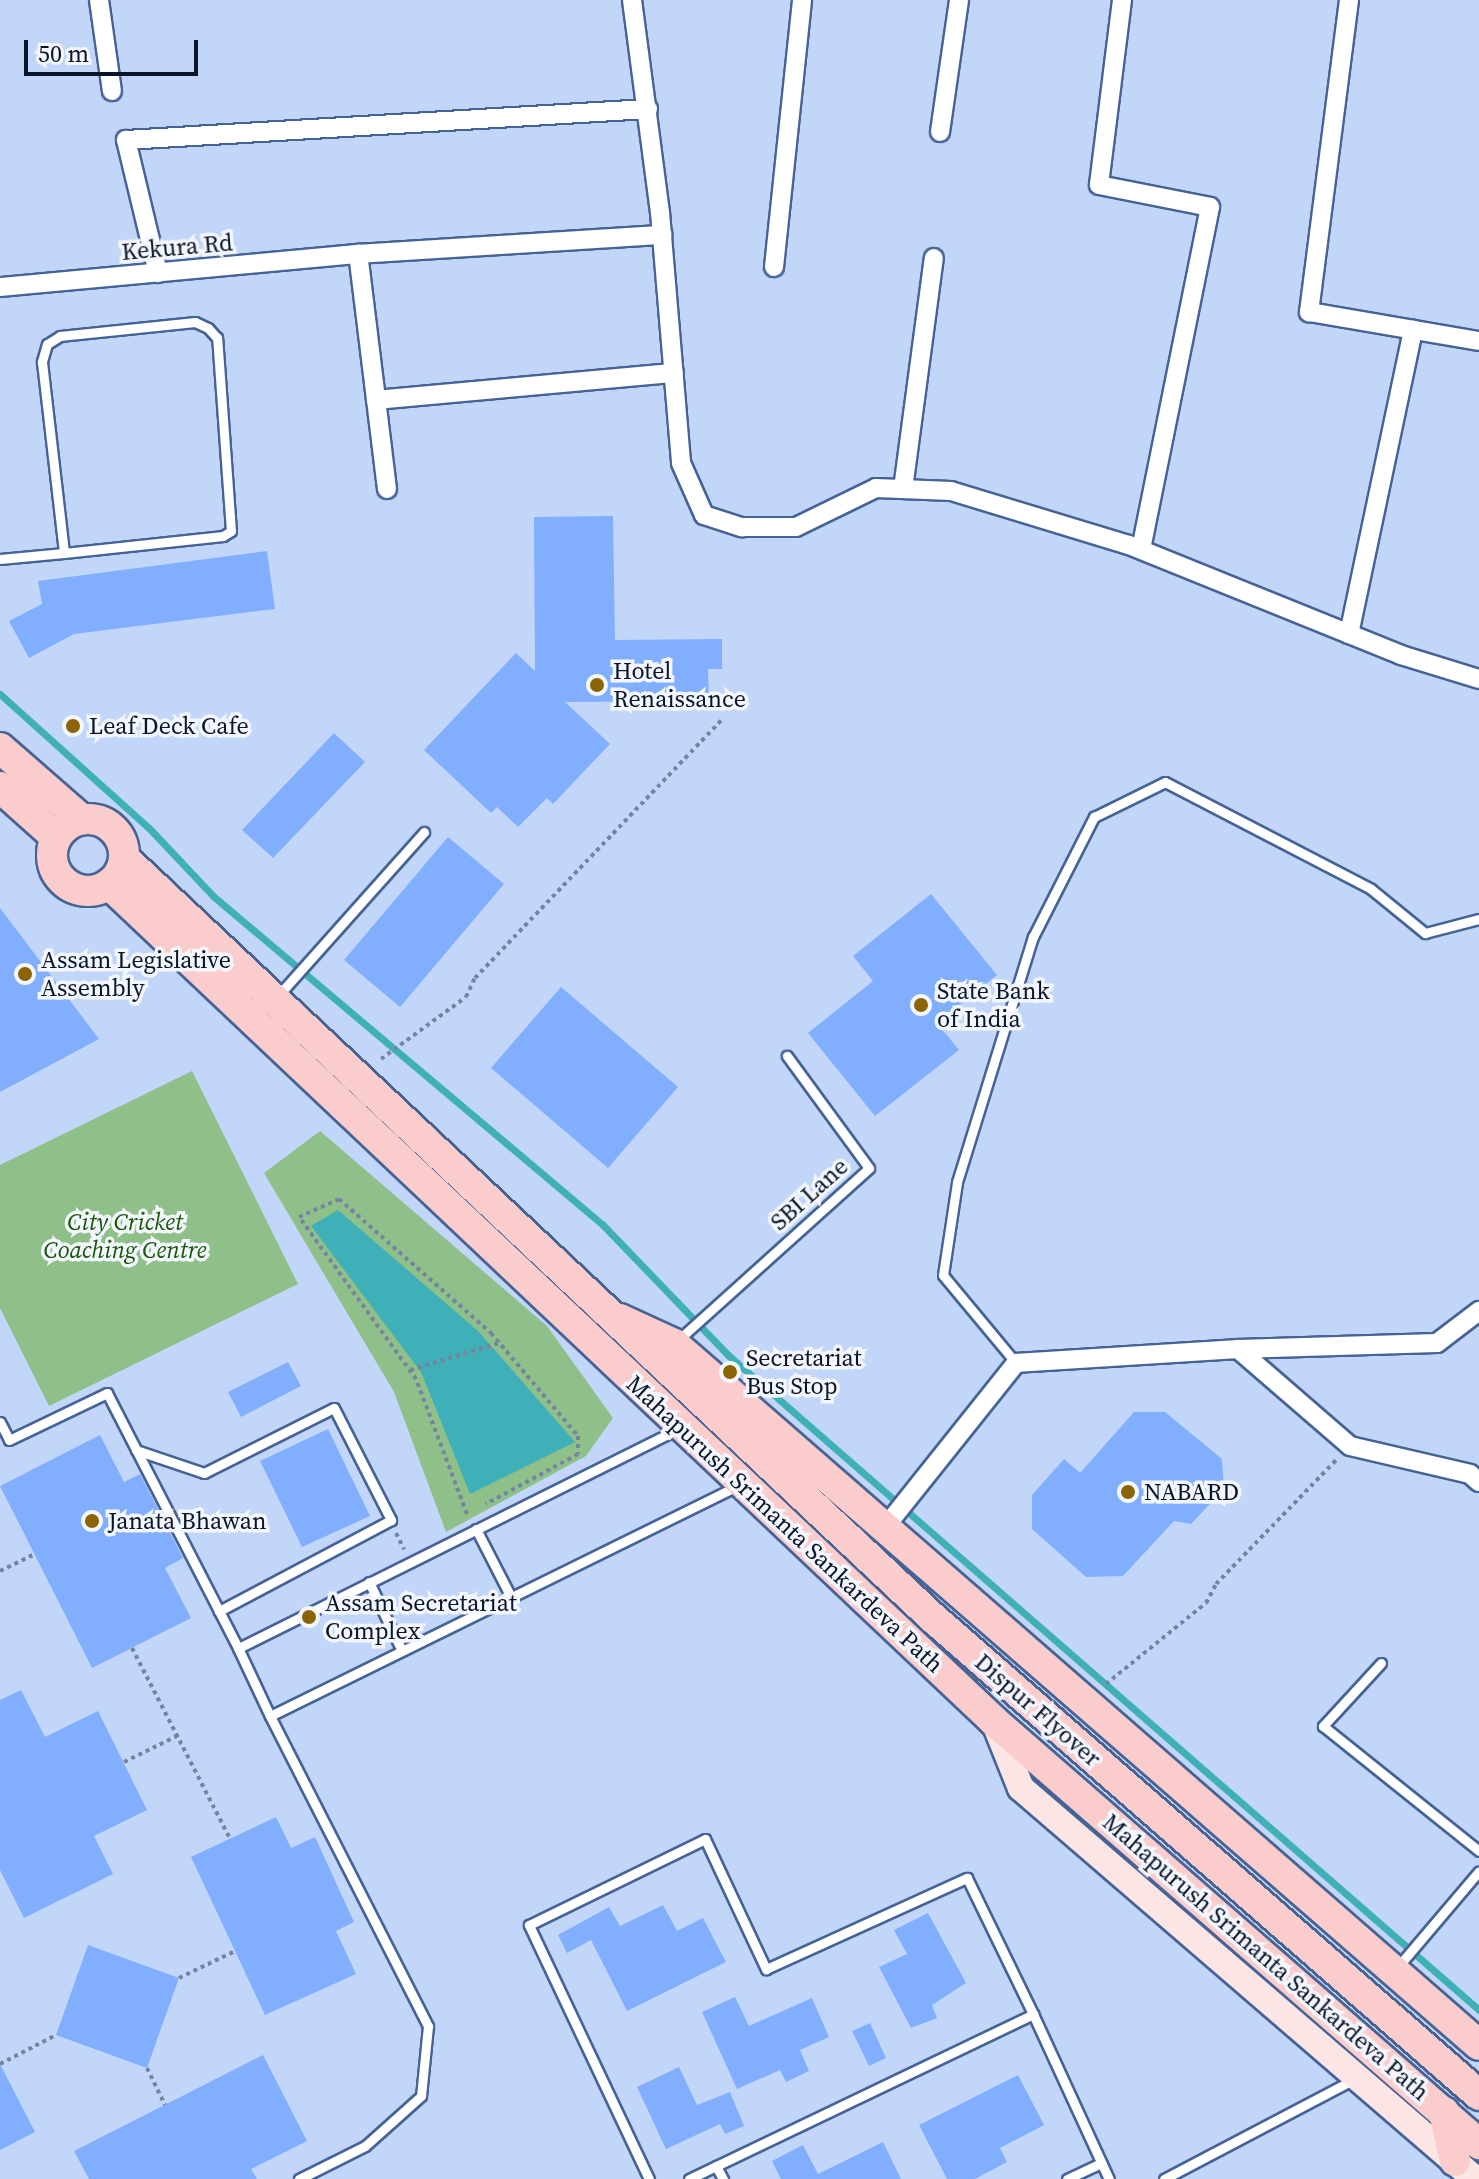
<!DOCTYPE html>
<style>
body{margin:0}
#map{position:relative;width:1479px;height:2179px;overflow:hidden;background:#c2d6f9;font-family:"Source Serif 4",serif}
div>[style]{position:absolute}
.green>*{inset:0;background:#90c089}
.water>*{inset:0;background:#3fb0b7}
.stream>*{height:7px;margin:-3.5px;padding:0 3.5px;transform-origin:3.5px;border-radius:3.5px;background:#3fb0b7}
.building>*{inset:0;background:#81affe}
.path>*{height:4px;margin-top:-2px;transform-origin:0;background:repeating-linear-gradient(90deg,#7484a1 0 4px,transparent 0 8px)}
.roads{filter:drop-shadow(2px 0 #466396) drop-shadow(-2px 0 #466396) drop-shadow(0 2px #466396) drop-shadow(0 -2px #466396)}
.service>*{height:9px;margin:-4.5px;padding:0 4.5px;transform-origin:4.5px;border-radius:4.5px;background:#fff}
.minor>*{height:18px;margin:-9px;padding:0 9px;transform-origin:9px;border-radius:9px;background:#fff}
.secondary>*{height:26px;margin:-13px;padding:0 13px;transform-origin:13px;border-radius:13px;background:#fce6e5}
.primary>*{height:30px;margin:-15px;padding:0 15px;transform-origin:15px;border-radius:15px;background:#facccb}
.primary>.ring{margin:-15px;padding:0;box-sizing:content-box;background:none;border:30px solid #facccb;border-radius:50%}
.dots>*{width:22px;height:22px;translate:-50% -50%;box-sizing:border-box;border:4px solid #f3f6fc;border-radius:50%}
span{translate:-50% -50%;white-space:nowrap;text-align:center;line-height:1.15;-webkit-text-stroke:7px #f3f6fc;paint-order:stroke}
.street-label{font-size:24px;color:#0a1529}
.poi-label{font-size:24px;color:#0a1529}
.left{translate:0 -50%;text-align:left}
.park-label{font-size:24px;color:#155607;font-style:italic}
.scale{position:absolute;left:24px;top:40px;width:174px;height:36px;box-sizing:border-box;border:4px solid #0a1529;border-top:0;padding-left:10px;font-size:24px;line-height:28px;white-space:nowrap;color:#0a1529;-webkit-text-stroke:6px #f3f6fc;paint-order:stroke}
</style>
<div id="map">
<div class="green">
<div style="clip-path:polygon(192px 1071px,298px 1284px,49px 1406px,0 1308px,0 1165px)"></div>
<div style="clip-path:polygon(320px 1131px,547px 1326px,613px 1418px,586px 1456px,446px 1532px,394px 1392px,264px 1173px)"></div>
</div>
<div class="water">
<div style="clip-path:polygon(338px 1210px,478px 1331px,575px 1442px,470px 1494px,421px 1372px,311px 1226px)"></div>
</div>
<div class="stream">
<div style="left:0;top:694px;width:200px;rotate:42deg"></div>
<div style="left:149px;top:828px;width:93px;rotate:46.7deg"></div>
<div style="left:213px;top:896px;width:510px;rotate:40.15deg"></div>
<div style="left:603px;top:1225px;width:180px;rotate:46.1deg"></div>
<div style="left:728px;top:1355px;width:997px;rotate:41.09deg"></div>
</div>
<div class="building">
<div style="clip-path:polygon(613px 516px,615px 640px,722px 639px,722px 669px,708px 669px,709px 701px,565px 702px,610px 744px,553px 804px,547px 798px,518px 827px,497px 807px,491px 813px,424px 750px,516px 653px,535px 671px,534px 517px)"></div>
<div style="clip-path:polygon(267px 551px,275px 609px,74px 634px,29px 658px,9px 621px,42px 604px,38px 581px)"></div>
<div style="clip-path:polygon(334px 733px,365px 762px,273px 858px,242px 830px)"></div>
<div style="clip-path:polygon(448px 837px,504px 884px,400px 1007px,344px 960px)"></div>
<div style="clip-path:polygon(931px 894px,997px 975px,937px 1023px,959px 1050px,875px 1116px,808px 1033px,873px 981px,853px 956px)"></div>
<div style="clip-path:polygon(0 908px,99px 1039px,0 1092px)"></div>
<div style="clip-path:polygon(561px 987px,678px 1087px,608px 1168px,491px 1068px)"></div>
<div style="clip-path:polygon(288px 1362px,301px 1386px,241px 1417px,228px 1392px)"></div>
<div style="clip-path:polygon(1134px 1412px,1165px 1412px,1222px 1459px,1224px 1489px,1191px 1524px,1174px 1521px,1123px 1576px,1086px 1577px,1032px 1529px,1032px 1495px,1064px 1459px,1080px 1473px)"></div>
<div style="clip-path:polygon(328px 1429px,370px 1516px,302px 1547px,260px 1461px)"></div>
<div style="clip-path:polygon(100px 1435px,124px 1482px,140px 1474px,183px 1558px,165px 1568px,191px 1618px,92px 1668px,0 1486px)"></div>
<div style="clip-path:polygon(21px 1690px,45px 1737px,98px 1711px,147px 1810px,94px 1836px,113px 1874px,24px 1918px,0 1870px,0 1700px)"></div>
<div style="clip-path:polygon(276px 1817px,291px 1848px,315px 1837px,354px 1922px,336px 1931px,356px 1974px,265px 2015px,191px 1857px)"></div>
<div style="clip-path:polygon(663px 1905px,677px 1931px,703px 1918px,726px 1962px,627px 2011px,591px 1940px,567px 1953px,558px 1935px,609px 1907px,620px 1926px)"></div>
<div style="clip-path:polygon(928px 1913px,966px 1983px,932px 2005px,937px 2018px,911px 2028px,879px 1967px,907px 1954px,894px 1930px)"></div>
<div style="clip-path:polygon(88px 1945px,179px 1978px,147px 2068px,56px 2035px)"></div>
<div style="clip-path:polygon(735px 1997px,749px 2026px,812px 1998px,829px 2037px,800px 2050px,809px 2071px,786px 2082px,780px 2070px,737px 2089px,702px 2012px)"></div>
<div style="clip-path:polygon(870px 2023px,886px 2058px,869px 2066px,852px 2031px)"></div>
<div style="clip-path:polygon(263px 2055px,307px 2141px,251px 2169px,257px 2179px,89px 2179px,74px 2151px)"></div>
<div style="clip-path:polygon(0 2064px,35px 2132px,0 2150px)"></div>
<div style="clip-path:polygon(679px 2067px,697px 2105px,730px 2092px,744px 2126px,725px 2134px,720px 2124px,666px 2149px,637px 2087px)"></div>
<div style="clip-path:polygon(1018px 2075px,1044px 2125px,1000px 2148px,1007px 2162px,975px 2179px,947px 2179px,919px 2125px)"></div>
<div style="clip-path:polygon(883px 2142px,901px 2179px,781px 2179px,772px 2161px,803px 2145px,818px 2174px)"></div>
</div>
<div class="path">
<div style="left:381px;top:1059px;width:105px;rotate:-36.1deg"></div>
<div style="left:466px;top:997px;width:21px;rotate:-65deg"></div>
<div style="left:475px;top:978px;width:356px;rotate:-46.3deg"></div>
<div style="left:410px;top:1370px;width:93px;rotate:-16.9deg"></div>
<div style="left:467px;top:1514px;width:144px;rotate:-110.7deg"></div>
<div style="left:416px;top:1379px;width:200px;rotate:-125.8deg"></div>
<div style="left:299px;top:1217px;width:44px;rotate:-24.2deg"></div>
<div style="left:339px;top:1199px;width:203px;rotate:41.4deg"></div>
<div style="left:491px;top:1333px;width:135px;rotate:49.8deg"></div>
<div style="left:578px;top:1436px;width:18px;rotate:90deg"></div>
<div style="left:578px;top:1454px;width:105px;rotate:151.5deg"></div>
<div style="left:396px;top:1533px;width:18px;rotate:63deg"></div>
<div style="left:0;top:1571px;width:39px;rotate:-26deg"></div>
<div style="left:132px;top:1648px;width:215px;rotate:62.8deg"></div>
<div style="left:1106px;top:1684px;width:129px;rotate:-39deg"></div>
<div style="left:1206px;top:1603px;width:21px;rotate:-62deg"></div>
<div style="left:1216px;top:1584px;width:173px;rotate:-45.9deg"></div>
<div style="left:124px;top:1762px;width:59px;rotate:-26.1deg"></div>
<div style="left:179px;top:1978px;width:62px;rotate:-25.7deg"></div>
<div style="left:0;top:2064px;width:63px;rotate:-27.4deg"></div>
<div style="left:147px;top:2068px;width:41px;rotate:64.1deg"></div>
</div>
<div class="roads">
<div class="service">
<div style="left:0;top:559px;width:64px;rotate:-5.4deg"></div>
<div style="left:64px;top:553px;width:160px;rotate:-6.1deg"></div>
<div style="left:223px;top:536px;width:9px;rotate:-32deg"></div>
<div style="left:231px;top:531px;width:194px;rotate:-94.1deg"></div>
<div style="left:217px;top:338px;width:13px;rotate:-132deg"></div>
<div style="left:208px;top:328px;width:14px;rotate:-155deg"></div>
<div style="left:195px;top:322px;width:136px;rotate:174.1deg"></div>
<div style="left:60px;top:336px;width:15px;rotate:148deg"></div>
<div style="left:47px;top:344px;width:19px;rotate:106deg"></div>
<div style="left:42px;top:362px;width:192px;rotate:83.4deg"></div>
<div style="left:277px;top:997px;width:221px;rotate:-48.3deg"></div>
<div style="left:677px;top:1341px;width:258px;rotate:-42deg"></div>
<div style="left:869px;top:1168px;width:139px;rotate:-126.2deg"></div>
<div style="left:1016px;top:1363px;width:114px;rotate:-129.7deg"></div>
<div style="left:943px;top:1275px;width:94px;rotate:-81.4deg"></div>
<div style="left:957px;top:1182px;width:257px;rotate:-72.8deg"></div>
<div style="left:1033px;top:937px;width:135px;rotate:-63.1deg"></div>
<div style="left:1094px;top:817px;width:79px;rotate:-26.2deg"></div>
<div style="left:1165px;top:782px;width:232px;rotate:27.4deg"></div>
<div style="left:1371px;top:889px;width:70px;rotate:39.2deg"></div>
<div style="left:1425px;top:933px;width:56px;rotate:-14.5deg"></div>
<div style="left:0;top:1422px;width:20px;rotate:63deg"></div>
<div style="left:9px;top:1440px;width:109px;rotate:-25.6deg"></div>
<div style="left:107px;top:1393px;width:287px;rotate:62.8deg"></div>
<div style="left:678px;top:1429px;width:491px;rotate:153.5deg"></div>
<div style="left:238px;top:1648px;width:75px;rotate:64.8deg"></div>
<div style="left:270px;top:1716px;width:523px;rotate:-26.22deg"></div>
<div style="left:136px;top:1450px;width:72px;rotate:18.7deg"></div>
<div style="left:204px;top:1473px;width:145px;rotate:-26.6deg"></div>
<div style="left:334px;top:1408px;width:126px;rotate:63deg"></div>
<div style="left:391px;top:1520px;width:195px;rotate:152.1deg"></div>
<div style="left:476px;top:1529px;width:76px;rotate:62.8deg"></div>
<div style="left:369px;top:1582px;width:76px;rotate:64.4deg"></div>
<div style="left:1381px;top:1663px;width:86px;rotate:132.6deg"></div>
<div style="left:1323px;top:1726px;width:200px;rotate:38.7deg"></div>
<div style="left:270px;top:1716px;width:348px;rotate:63deg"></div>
<div style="left:428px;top:2026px;width:70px;rotate:95.7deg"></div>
<div style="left:421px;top:2096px;width:75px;rotate:138.2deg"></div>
<div style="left:365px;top:2146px;width:74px;rotate:153.4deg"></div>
<div style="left:1396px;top:1969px;width:128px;rotate:-49.7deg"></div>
<div style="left:716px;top:2166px;width:15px;rotate:62deg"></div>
<div style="left:649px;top:2179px;width:281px;rotate:-115.3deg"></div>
<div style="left:529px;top:1925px;width:196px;rotate:-26deg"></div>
<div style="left:705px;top:1839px;width:144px;rotate:64.9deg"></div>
<div style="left:766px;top:1969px;width:221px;rotate:-24.4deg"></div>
<div style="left:967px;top:1878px;width:151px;rotate:64.1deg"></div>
<div style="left:689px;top:2179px;width:382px;rotate:-25.6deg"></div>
<div style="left:1033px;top:2014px;width:182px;rotate:65.3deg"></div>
<div style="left:1067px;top:2179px;width:38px;rotate:-25deg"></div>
<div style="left:1164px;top:2179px;width:217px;rotate:-27.7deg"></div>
</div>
<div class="minor">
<div style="left:99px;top:0;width:92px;rotate:81.9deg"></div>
<div style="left:632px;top:0;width:214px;rotate:82.5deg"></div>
<div style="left:660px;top:212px;width:252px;rotate:85.2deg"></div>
<div style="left:681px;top:463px;width:57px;rotate:66.1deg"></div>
<div style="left:704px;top:515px;width:40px;rotate:18deg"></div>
<div style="left:742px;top:527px;width:54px"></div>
<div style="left:796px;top:527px;width:89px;rotate:-26deg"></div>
<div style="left:876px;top:488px;width:75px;rotate:2.3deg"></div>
<div style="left:951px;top:491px;width:186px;rotate:16.9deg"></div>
<div style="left:1129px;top:545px;width:293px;rotate:22deg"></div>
<div style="left:1401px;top:655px;width:82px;rotate:17.1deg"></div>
<div style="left:1122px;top:0;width:186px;rotate:97.1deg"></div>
<div style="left:1099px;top:185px;width:113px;rotate:11.2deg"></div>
<div style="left:1210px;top:207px;width:349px;rotate:101.4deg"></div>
<div style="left:1349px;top:0;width:315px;rotate:97.3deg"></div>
<div style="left:1309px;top:312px;width:172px;rotate:9.7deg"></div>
<div style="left:940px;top:132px;width:133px;rotate:-81.8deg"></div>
<div style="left:774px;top:267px;width:268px;rotate:-84deg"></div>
<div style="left:158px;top:273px;width:137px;rotate:-103.5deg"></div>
<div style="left:126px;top:140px;width:523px;rotate:-3.4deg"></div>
<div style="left:0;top:287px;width:360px;rotate:-5.3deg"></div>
<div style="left:376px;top:400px;width:299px;rotate:-5.2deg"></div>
<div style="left:387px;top:489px;width:237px;rotate:-97deg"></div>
<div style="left:358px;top:254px;width:305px;rotate:-3.6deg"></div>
<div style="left:903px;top:489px;width:233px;rotate:-82.4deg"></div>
<div style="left:1349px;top:634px;width:311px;rotate:-78.1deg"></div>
<div style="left:1238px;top:1349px;width:199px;rotate:-1.7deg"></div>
<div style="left:1437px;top:1343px;width:53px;rotate:-37.3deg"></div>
<div style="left:886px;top:1526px;width:208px;rotate:-51.4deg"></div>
<div style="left:1016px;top:1363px;width:222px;rotate:-3.6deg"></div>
<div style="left:1238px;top:1349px;width:148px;rotate:40.9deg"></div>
<div style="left:1350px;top:1446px;width:123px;rotate:13.1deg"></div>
<div style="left:1470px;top:1474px;width:12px;rotate:42deg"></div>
</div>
<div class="secondary">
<div style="left:994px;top:1721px;width:72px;rotate:68.1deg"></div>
<div style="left:1021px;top:1788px;width:599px;rotate:40.74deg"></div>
</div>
<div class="primary">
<div style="left:0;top:748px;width:108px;rotate:41.2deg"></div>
<div style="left:0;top:787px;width:75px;rotate:41.8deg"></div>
<div class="ring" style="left:52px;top:819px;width:42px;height:42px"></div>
<div style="left:125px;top:859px;width:1109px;rotate:43.21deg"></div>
<div style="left:933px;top:1618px;width:725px;rotate:41.14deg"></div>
<div style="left:109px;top:884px;width:1218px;rotate:43.4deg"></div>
<div style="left:994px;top:1721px;width:644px;rotate:41.09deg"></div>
<div style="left:620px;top:1319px;width:60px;rotate:24.8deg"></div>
<div style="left:674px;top:1344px;width:1067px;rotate:41.05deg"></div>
<div style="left:1444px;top:2112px;width:50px;rotate:77.3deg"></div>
</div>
</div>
<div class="dots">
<div style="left:597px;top:685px;background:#8b6405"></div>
<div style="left:73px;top:726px;background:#8b6405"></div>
<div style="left:25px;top:974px;background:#8b6405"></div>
<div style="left:921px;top:1005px;background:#8b6405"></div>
<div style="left:730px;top:1372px;background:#8b6405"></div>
<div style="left:1128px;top:1492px;background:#8b6405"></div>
<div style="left:92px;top:1521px;background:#8b6405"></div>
<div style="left:309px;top:1617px;background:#8b6405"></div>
</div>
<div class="street-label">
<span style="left:177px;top:247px;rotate:-5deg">Kekura Rd</span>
<span style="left:809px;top:1194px;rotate:-42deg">SBI Lane</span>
<span style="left:785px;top:1524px;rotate:43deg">Mahapurush Srimanta Sankardeva Path</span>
<span style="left:1038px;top:1710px;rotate:41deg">Dispur Flyover</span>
<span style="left:1266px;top:1957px;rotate:41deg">Mahapurush Srimanta Sankardeva Path</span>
</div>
<div class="poi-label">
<span class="left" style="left:613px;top:685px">Hotel<br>Renaissance</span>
<span class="left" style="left:89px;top:726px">Leaf Deck Cafe</span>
<span class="left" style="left:41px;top:974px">Assam Legislative<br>Assembly</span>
<span class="left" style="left:937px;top:1005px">State Bank<br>of India</span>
<span class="left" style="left:746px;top:1372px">Secretariat<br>Bus Stop</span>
<span class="left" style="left:1144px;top:1492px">NABARD</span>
<span class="left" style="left:108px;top:1521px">Janata Bhawan</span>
<span class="left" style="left:325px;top:1617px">Assam Secretariat<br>Complex</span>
</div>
<div class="park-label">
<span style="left:125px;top:1236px">City Cricket<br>Coaching Centre</span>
</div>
<div class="scale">50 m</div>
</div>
